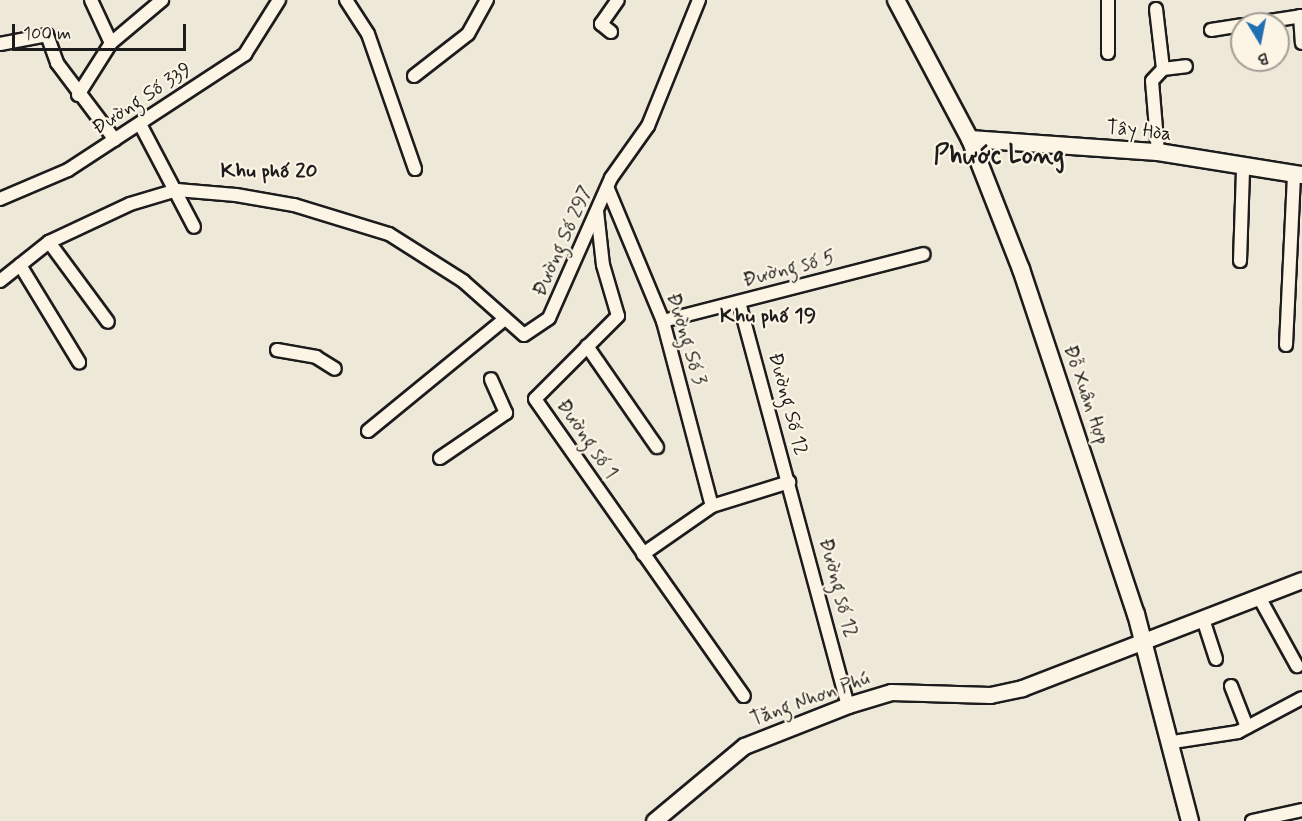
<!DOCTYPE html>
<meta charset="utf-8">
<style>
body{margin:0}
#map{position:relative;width:1302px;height:821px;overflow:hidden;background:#eee8d9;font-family:Mynerve,sans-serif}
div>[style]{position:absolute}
.roads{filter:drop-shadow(2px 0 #1c1c1c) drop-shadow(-2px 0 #1c1c1c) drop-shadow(0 2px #1c1c1c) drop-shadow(0 -2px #1c1c1c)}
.minor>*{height:12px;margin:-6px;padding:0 6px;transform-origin:6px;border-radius:6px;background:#fcf5e5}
.tertiary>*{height:15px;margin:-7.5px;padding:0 7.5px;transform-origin:7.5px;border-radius:7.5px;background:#fcf5e5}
.secondary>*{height:16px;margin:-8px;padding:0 8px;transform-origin:8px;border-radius:8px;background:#fcf5e5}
span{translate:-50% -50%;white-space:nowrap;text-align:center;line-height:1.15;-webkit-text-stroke:4.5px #fcf5e5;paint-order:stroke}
.street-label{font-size:20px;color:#1c1c1c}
.neighbourhood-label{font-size:21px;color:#1c1c1c;font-weight:700}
.district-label{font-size:26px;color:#1c1c1c;font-weight:700}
.north{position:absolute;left:1230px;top:12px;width:60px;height:60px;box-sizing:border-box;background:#fcf5e5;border:2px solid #a29e95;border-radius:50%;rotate:170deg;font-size:16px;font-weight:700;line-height:24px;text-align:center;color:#1c1c1c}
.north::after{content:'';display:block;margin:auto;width:21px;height:27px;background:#1f6fb2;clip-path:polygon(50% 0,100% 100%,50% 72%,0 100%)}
.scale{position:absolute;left:12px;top:24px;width:174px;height:27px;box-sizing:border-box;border:3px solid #1c1c1c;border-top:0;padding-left:8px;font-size:18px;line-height:21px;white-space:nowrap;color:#1c1c1c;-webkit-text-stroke:4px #fcf5e5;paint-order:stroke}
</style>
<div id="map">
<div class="roads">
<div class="minor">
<div style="left:91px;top:0;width:47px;rotate:65.1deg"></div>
<div style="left:346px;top:0;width:40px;rotate:57.1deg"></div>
<div style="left:368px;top:34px;width:143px;rotate:70.8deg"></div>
<div style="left:1108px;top:0;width:53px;rotate:90deg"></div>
<div style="left:1156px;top:9px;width:60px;rotate:83.3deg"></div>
<div style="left:1163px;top:69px;width:16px;rotate:133deg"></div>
<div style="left:1152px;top:81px;width:71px;rotate:85.2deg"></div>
<div style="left:1300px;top:16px;width:27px;rotate:86deg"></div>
<div style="left:1250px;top:24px;width:53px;rotate:-8.7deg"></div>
<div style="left:1211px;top:30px;width:31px;rotate:-9deg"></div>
<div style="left:611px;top:32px;width:13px;rotate:-141deg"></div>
<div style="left:601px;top:24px;width:29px;rotate:-55deg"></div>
<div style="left:0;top:44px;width:48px;rotate:-10.8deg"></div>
<div style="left:47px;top:35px;width:30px;rotate:70deg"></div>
<div style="left:57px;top:63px;width:96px;rotate:53deg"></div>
<div style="left:1163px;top:69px;width:23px;rotate:-7deg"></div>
<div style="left:414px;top:76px;width:68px;rotate:-37.9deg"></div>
<div style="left:468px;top:34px;width:39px;rotate:-61deg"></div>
<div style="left:78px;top:95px;width:62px;rotate:-57.6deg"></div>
<div style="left:111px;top:43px;width:67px;rotate:-40.1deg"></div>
<div style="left:140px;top:124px;width:116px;rotate:62.3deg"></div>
<div style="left:608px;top:189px;width:143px;rotate:67.4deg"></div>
<div style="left:663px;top:321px;width:191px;rotate:75.2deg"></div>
<div style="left:0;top:199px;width:74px;rotate:-23.1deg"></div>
<div style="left:68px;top:170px;width:212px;rotate:-33.2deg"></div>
<div style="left:245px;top:54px;width:64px;rotate:-57.8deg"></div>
<div style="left:597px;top:211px;width:54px;rotate:83.7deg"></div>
<div style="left:603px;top:265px;width:53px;rotate:73.6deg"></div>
<div style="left:618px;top:316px;width:117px;rotate:135deg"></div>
<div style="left:535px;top:399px;width:363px;rotate:54.9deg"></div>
<div style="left:49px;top:242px;width:99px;rotate:53.6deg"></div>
<div style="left:1240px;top:261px;width:92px;rotate:-88.1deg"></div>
<div style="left:20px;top:265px;width:114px;rotate:58.7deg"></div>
<div style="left:0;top:281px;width:63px;rotate:-38.5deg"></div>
<div style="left:49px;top:242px;width:89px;rotate:-25.1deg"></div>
<div style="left:130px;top:204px;width:49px;rotate:-16.6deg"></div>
<div style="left:177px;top:190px;width:59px;rotate:4.8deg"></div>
<div style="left:236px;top:195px;width:59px;rotate:9.8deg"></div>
<div style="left:294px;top:205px;width:99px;rotate:17deg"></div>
<div style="left:389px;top:234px;width:88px;rotate:32.4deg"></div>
<div style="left:463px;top:281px;width:81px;rotate:41.5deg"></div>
<div style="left:524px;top:335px;width:30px;rotate:-34deg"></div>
<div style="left:549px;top:318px;width:153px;rotate:-66.1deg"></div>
<div style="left:611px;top:178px;width:64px;rotate:-54.6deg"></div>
<div style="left:648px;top:126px;width:136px;rotate:-68deg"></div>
<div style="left:739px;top:302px;width:417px;rotate:74.9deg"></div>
<div style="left:663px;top:321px;width:269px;rotate:-14.4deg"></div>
<div style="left:1286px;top:345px;width:171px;rotate:-87.3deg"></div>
<div style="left:587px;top:346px;width:123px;rotate:55.3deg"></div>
<div style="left:277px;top:350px;width:40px;rotate:10deg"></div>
<div style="left:316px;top:357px;width:22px;rotate:32deg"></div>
<div style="left:368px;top:431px;width:177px;rotate:-39.3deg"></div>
<div style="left:440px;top:458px;width:80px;rotate:-34.3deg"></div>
<div style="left:506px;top:413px;width:37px;rotate:-114deg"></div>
<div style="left:643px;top:554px;width:84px;rotate:-34.8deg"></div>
<div style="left:712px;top:506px;width:81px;rotate:-17.3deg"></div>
<div style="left:1259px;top:597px;width:79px;rotate:61.2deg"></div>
<div style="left:1203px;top:619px;width:42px;rotate:72deg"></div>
<div style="left:1231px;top:686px;width:44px;rotate:68.7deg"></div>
<div style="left:1173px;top:742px;width:66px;rotate:-8.7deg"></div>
<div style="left:1238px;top:732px;width:72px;rotate:-28deg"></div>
<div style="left:1252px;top:821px;width:51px;rotate:-12.4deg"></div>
</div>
<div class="tertiary">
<div style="left:654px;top:821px;width:117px;rotate:-39.8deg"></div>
<div style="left:744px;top:746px;width:112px;rotate:-21.5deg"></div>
<div style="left:848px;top:705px;width:45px;rotate:-16.8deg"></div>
<div style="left:891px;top:692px;width:99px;rotate:1.7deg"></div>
<div style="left:990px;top:695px;width:33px;rotate:-12deg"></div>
<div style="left:1022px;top:688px;width:300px;rotate:-21.1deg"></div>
</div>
<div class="secondary">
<div style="left:896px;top:0;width:157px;rotate:62deg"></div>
<div style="left:970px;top:139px;width:140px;rotate:68.6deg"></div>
<div style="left:1021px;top:269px;width:364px;rotate:71.6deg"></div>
<div style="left:1136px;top:614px;width:214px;rotate:75.4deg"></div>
<div style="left:970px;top:139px;width:188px;rotate:4deg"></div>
<div style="left:1158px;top:152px;width:146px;rotate:9.1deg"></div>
</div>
</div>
<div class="street-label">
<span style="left:142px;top:99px;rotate:-33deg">Đường Số 339</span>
<span style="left:1139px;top:131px;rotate:6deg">Tây Hòa</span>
<span style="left:563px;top:241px;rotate:-66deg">Đường Số 297</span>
<span style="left:789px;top:269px;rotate:-15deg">Đường số 5</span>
<span style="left:686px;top:339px;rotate:73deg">Đường Số 3</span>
<span style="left:1086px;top:395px;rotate:71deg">Đỗ Xuân Hợp</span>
<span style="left:788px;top:404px;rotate:75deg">Đường Số 12</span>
<span style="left:587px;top:439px;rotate:55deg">Đường số 1</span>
<span style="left:838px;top:588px;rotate:75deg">Đường số 12</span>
<span style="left:810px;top:699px;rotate:-20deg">Tăng Nhơn Phú</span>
</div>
<div class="neighbourhood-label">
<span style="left:269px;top:171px">Khu phố 20</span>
<span style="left:768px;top:316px">Khu phố 19</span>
</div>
<div class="district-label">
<span style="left:999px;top:157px">Phước Long</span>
</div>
<div class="north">B</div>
<div class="scale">100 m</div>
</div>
